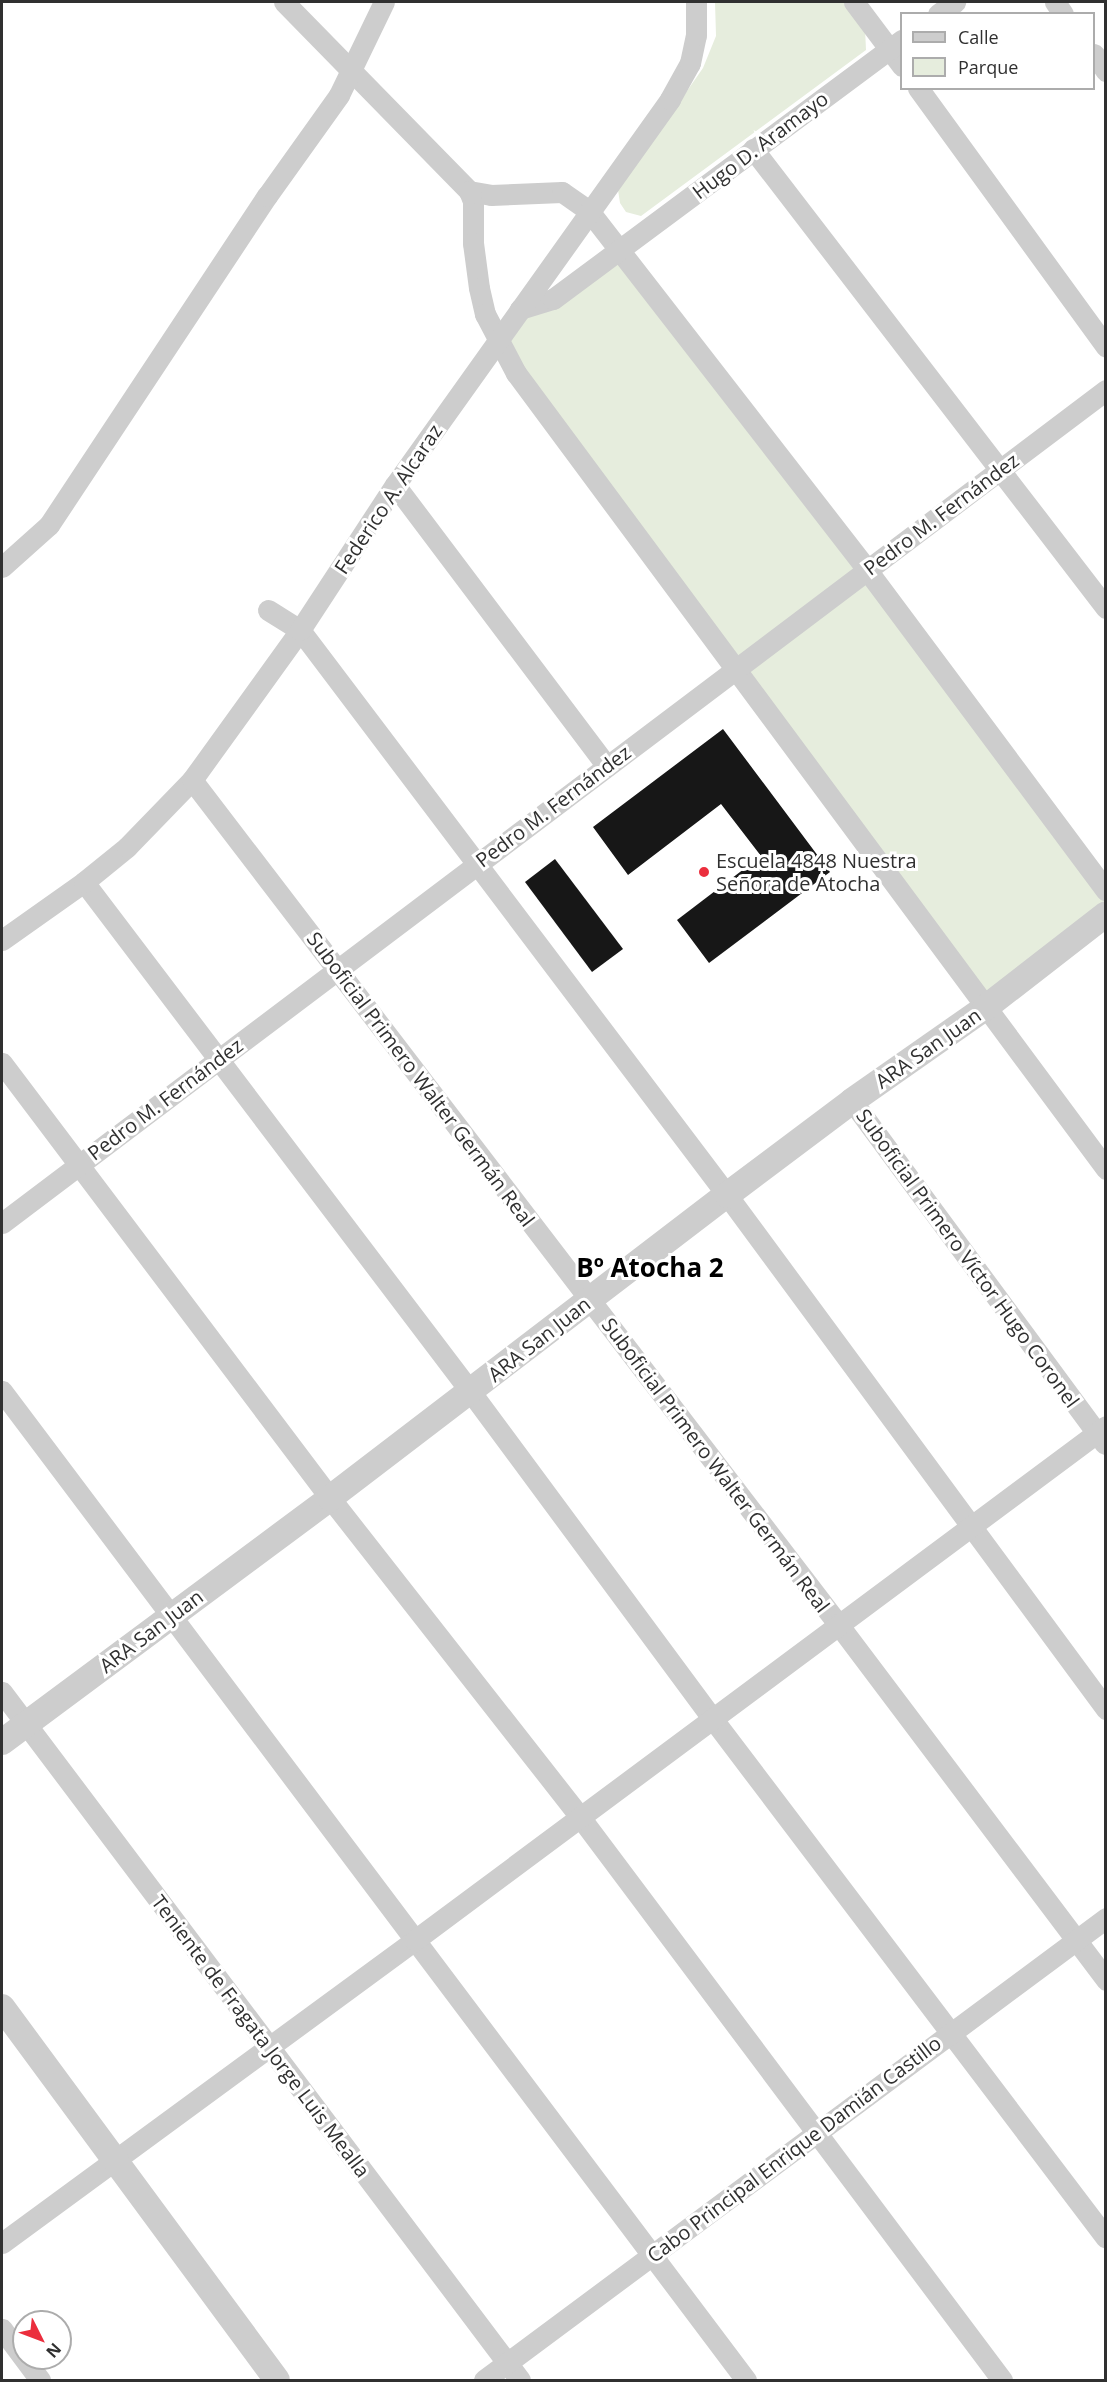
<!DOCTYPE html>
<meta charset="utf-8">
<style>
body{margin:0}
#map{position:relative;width:1107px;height:2382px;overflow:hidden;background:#fff;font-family:"Open Sans",sans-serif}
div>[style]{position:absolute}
.green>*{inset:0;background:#e6eddd}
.building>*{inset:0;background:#171717}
.minor>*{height:21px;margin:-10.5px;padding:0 10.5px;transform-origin:10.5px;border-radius:10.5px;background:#cdcdcd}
.tertiary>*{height:26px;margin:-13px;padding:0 13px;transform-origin:13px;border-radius:13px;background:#cdcdcd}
.dots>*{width:16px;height:16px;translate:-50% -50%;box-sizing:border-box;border:3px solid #fff;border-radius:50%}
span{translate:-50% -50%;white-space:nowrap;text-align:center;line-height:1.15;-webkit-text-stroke:6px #fff;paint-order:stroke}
.street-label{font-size:20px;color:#303030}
.poi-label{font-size:20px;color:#303030}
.left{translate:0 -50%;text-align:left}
.district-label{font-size:26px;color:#000;font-weight:700}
.frame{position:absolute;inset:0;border:3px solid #303030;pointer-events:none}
.legend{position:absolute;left:900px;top:12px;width:195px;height:78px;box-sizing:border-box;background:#fff;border:2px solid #acacac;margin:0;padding:8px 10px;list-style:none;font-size:18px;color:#303030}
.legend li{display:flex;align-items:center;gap:12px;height:30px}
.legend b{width:30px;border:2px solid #acacac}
.north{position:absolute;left:12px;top:2310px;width:60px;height:60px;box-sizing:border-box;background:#fff;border:2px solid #acacac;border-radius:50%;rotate:132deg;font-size:16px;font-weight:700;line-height:24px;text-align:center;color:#303030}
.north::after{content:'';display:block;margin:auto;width:21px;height:27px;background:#eb2e3d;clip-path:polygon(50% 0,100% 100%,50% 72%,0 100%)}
</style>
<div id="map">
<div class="green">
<div style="clip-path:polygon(715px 2px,846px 2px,865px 28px,866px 50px,641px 216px,626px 212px,620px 203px,618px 190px,703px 68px,716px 36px)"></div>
<div style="clip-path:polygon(620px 250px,1105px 891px,1105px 914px,985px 1008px,499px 339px,520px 309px)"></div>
</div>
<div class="building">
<div style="clip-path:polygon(723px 729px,830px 872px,709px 963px,677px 920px,761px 856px,721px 804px,628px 875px,593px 827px)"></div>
<div style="clip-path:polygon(555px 859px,623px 949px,592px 972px,525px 882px)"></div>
</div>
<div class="minor">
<div style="left:284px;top:2px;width:264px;rotate:45.6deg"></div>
<div style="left:469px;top:191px;width:11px;rotate:68deg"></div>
<div style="left:473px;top:201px;width:42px;rotate:90deg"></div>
<div style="left:473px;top:243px;width:45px;rotate:82.4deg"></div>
<div style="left:479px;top:288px;width:27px;rotate:77deg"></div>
<div style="left:485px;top:314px;width:67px;rotate:62.3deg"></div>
<div style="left:516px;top:373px;width:991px;rotate:53.45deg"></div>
<div style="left:854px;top:2px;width:80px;rotate:53.1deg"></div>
<div style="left:1055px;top:2px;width:14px;rotate:56deg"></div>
<div style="left:938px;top:14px;width:21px;rotate:-35deg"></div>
<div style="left:1094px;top:54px;width:21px;rotate:55deg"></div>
<div style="left:918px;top:88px;width:320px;rotate:54deg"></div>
<div style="left:753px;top:149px;width:579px;rotate:52.44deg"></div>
<div style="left:469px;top:191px;width:22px;rotate:10deg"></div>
<div style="left:491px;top:195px;width:71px;rotate:-2.4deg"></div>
<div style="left:562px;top:192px;width:33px;rotate:35deg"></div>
<div style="left:589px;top:211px;width:454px;rotate:52.2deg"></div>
<div style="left:867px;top:570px;width:400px;rotate:53.3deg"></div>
<div style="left:520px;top:309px;width:34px;rotate:-17deg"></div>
<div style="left:553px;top:299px;width:435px;rotate:-36.6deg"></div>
<div style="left:395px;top:485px;width:352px;rotate:53deg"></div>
<div style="left:2px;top:567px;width:63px;rotate:-41.8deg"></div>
<div style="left:49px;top:525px;width:395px;rotate:-56.5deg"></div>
<div style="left:267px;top:196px;width:124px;rotate:-54.5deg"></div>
<div style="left:339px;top:95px;width:103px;rotate:-64.2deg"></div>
<div style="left:268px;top:610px;width:38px;rotate:32deg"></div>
<div style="left:300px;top:630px;width:708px;rotate:52.92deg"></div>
<div style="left:727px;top:1195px;width:639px;rotate:53.6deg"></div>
<div style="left:192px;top:780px;width:1063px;rotate:52.57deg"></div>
<div style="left:838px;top:1624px;width:446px;rotate:53deg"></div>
<div style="left:84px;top:882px;width:639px;rotate:52.83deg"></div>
<div style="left:470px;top:1391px;width:407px;rotate:53.5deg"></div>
<div style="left:712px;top:1718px;width:652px;rotate:52.85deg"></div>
<div style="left:2px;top:940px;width:100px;rotate:-35.3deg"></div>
<div style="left:84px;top:882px;width:55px;rotate:-39.1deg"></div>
<div style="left:127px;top:847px;width:93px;rotate:-45.9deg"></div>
<div style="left:192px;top:780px;width:185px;rotate:-54.2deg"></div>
<div style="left:300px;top:630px;width:173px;rotate:-56.8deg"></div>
<div style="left:395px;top:485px;width:474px;rotate:-54.5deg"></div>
<div style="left:670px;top:99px;width:41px;rotate:-60.9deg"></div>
<div style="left:690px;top:63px;width:29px;rotate:-78deg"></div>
<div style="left:696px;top:35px;width:33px;rotate:-90deg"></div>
<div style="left:2px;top:1063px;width:545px;rotate:52.98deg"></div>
<div style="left:330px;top:1498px;width:405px;rotate:51.9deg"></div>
<div style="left:580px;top:1817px;width:704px;rotate:53.15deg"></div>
<div style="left:852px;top:1101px;width:426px;rotate:53.6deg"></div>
<div style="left:2px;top:1223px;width:1383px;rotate:-37.04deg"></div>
<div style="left:2px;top:1391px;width:1238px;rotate:53.05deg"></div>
<div style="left:2px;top:1692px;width:861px;rotate:53.02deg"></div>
<div style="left:2px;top:2243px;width:512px;rotate:-36.27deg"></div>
<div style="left:415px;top:1940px;width:861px;rotate:-36.64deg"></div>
<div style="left:2px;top:2329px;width:64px;rotate:53.3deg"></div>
<div style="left:484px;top:2380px;width:775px;rotate:-36.6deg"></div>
</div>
<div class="tertiary">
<div style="left:2px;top:1742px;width:409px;rotate:-36.6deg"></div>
<div style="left:330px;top:1498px;width:499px;rotate:-37.4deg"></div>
<div style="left:727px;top:1195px;width:156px;rotate:-36.9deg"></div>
<div style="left:852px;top:1101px;width:162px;rotate:-35deg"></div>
<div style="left:985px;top:1008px;width:153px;rotate:-37.8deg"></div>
<div style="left:2px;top:2007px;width:463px;rotate:53.6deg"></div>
</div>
<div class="dots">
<div style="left:704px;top:872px;background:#eb2e3d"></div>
</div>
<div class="street-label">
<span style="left:760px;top:145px;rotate:-37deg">Hugo D. Aramayo</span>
<span style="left:388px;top:499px;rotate:-56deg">Federico A. Alcaraz</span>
<span style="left:941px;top:514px;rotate:-37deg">Pedro M. Fernández</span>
<span style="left:553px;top:806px;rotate:-37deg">Pedro M. Fernández</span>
<span style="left:928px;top:1048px;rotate:-35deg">ARA San Juan</span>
<span style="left:421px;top:1079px;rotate:53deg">Suboficial Primero Walter Germán Real</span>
<span style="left:165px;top:1099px;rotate:-37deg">Pedro M. Fernández</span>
<span style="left:968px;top:1258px;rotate:54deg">Suboficial Primero Víctor Hugo Coronel</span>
<span style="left:539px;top:1339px;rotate:-38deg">ARA San Juan</span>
<span style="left:716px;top:1465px;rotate:53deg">Suboficial Primero Walter Germán Real</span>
<span style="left:151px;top:1631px;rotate:-37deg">ARA San Juan</span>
<span style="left:261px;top:2036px;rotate:53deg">Teniente de Fragata Jorge Luis Mealla</span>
<span style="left:794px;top:2149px;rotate:-37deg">Cabo Principal Enrique Damián Castillo</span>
</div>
<div class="poi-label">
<span class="left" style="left:716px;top:872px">Escuela 4848 Nuestra<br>Señora de Atocha</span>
</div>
<div class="district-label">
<span style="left:650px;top:1268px">Bº Atocha 2</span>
</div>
<div class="frame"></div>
<ul class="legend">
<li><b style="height:8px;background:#cdcdcd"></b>Calle</li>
<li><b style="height:16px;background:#e6eddd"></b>Parque</li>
</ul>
<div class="north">N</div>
</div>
